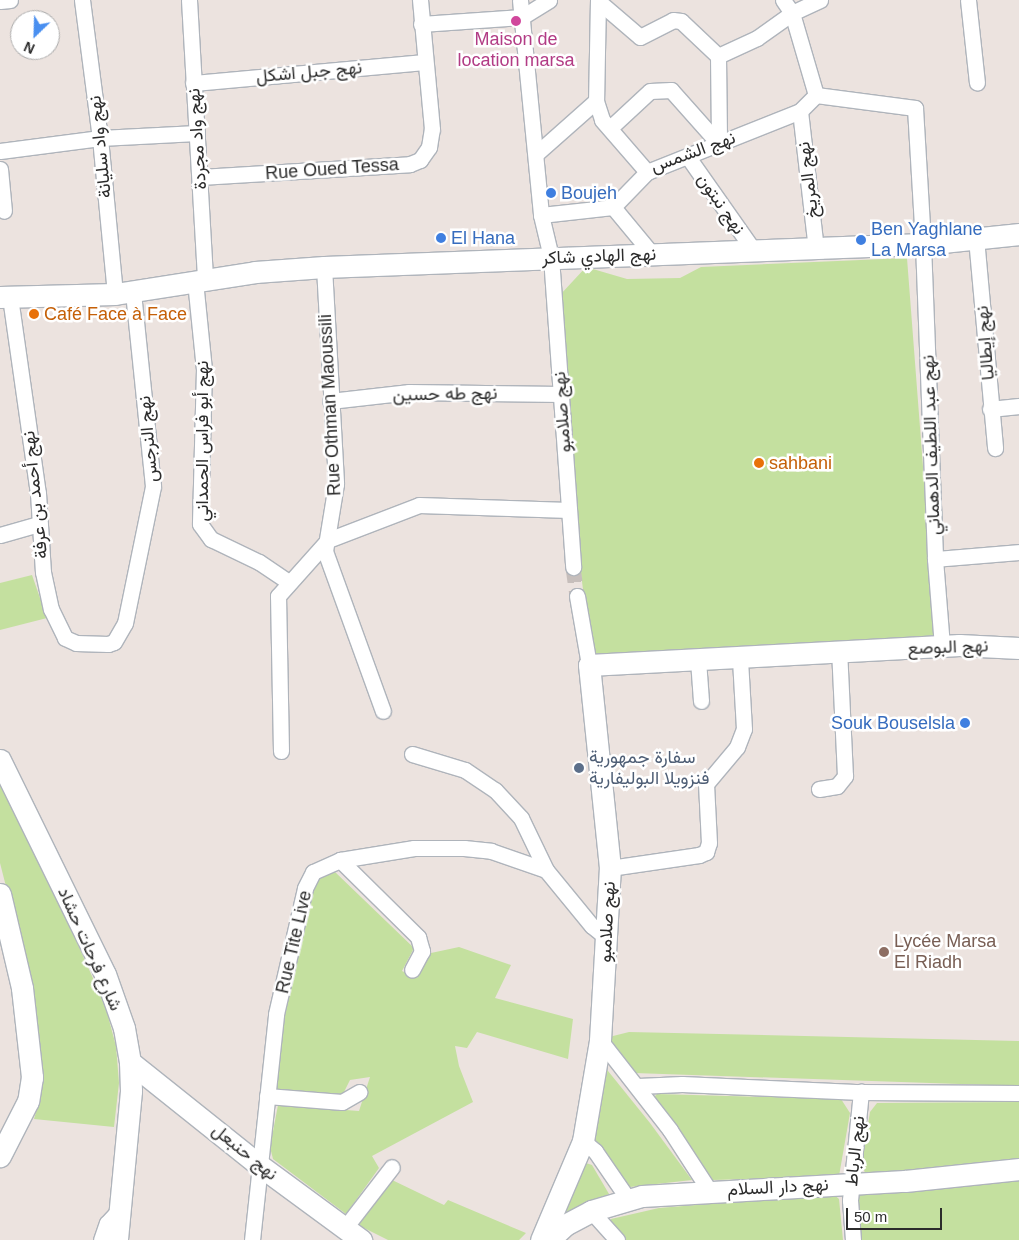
<!DOCTYPE html>
<meta charset="utf-8">
<style>
body{margin:0}
#map{position:relative;width:1019px;height:1240px;overflow:hidden;background:#ece3df;font-family:Helvetica,Vazirmatn,sans-serif}
div>[style]{position:absolute}
.green>*{inset:0;background:#c4e09f}
.street-tunnel>*{height:15px;margin-top:-7.5px;transform-origin:0;background:repeating-linear-gradient(90deg,#c6bebb 0 15px,transparent 0 23px)}
.roads{filter:drop-shadow(1px 0 #afb4bb) drop-shadow(-1px 0 #afb4bb) drop-shadow(0 1px #afb4bb) drop-shadow(0 -1px #afb4bb)}
.street>*{height:15px;margin:-7.5px;padding:0 7.5px;transform-origin:7.5px;border-radius:7.5px;background:#fff}
.secondary>*{height:21px;margin:-10.5px;padding:0 10.5px;transform-origin:10.5px;border-radius:10.5px;background:#fff}
.dots>*{width:14px;height:14px;translate:-50% -50%;box-sizing:border-box;border:2px solid #fff;border-radius:50%}
span{translate:-50% -50%;white-space:nowrap;text-align:center;line-height:1.15;-webkit-text-stroke:5px #fff;paint-order:stroke}
.hotel-label{font-size:18px;color:#b23c85}
.street-label{font-size:18px;color:#2c2c2c}
.shop-label{font-size:18px;color:#366cbe}
.left{translate:0 -50%;text-align:left}
.right{translate:-100% -50%;text-align:right}
.food-label{font-size:18px;color:#c56008}
.service-label{font-size:18px;color:#4e5e75}
.education-label{font-size:18px;color:#785e54}
.north{position:absolute;left:10px;top:10px;width:50px;height:50px;box-sizing:border-box;background:#fff;border:1px solid #ababab;border-radius:50%;rotate:204deg;font-size:14px;font-weight:700;line-height:20px;text-align:center;color:#2c2c2c}
.north::after{content:'';display:block;margin:auto;width:18px;height:22px;background:#498ff0;clip-path:polygon(50% 0,100% 100%,50% 72%,0 100%)}
.scale{position:absolute;left:846px;top:1208px;width:96px;height:22px;box-sizing:border-box;border:2px solid #2c2c2c;border-top:0;padding-left:6px;font-size:15px;line-height:18px;white-space:nowrap;color:#2c2c2c;-webkit-text-stroke:4px #fff;paint-order:stroke}
</style>
<div id="map">
<div class="green">
<div style="clip-path:polygon(907px 258px,936px 636px,592px 660px,573px 511px,560px 295px,586px 267px,627px 279px,680px 278px,701px 267px)"></div>
<div style="clip-path:polygon(32px 575px,47px 618px,0 630px,0 583px)"></div>
<div style="clip-path:polygon(0 771px,105px 1005px,116px 1046px,119px 1083px,114px 1127px,34px 1119px,41px 1094px,42px 1067px,24px 957px,0 863px)"></div>
<div style="clip-path:polygon(335px 872px,414px 948px,402px 971px,417px 978px,431px 953px,459px 947px,511px 965px,495px 998px,573px 1019px,568px 1059px,477px 1032px,467px 1048px,455px 1046px,459px 1066px,473px 1102px,372px 1156px,379px 1168px,346px 1214px,273px 1159px,270px 1147px,278px 1105px,359px 1111px,370px 1077px,350px 1080px,342px 1096px,273px 1091px,283px 1025px,314px 881px)"></div>
<div style="clip-path:polygon(629px 1032px,1019px 1041px,1019px 1086px,634px 1073px,605px 1038px)"></div>
<div style="clip-path:polygon(604px 1066px,650px 1123px,692px 1180px,630px 1187px,592px 1138px)"></div>
<div style="clip-path:polygon(657px 1094px,841px 1099px,850px 1113px,839px 1176px,713px 1180px,651px 1100px)"></div>
<div style="clip-path:polygon(1019px 1102px,1019px 1164px,865px 1174px,862px 1161px,870px 1112px,877px 1103px)"></div>
<div style="clip-path:polygon(580px 1161px,592px 1165px,609px 1194px,567px 1213px,560px 1208px)"></div>
<div style="clip-path:polygon(390px 1179px,444px 1205px,448px 1200px,526px 1233px,519px 1240px,388px 1240px,356px 1224px)"></div>
<div style="clip-path:polygon(1019px 1180px,1019px 1240px,858px 1240px,857px 1192px)"></div>
<div style="clip-path:polygon(833px 1194px,839px 1199px,843px 1240px,625px 1240px,611px 1227px,611px 1219px,659px 1208px)"></div>
</div>
<div class="street-tunnel">
<div style="left:573px;top:567px;width:29px;rotate:82deg"></div>
</div>
<div class="roads">
<div class="street">
<div style="left:82px;top:0;width:139px;rotate:82.6deg"></div>
<div style="left:100px;top:138px;width:157px;rotate:84.5deg"></div>
<div style="left:189px;top:0;width:279px;rotate:86.7deg"></div>
<div style="left:520px;top:0;width:216px;rotate:84.4deg"></div>
<div style="left:541px;top:215px;width:43px;rotate:76.6deg"></div>
<div style="left:551px;top:257px;width:311px;rotate:85.9deg"></div>
<div style="left:598px;top:0;width:101px;rotate:91.1deg"></div>
<div style="left:596px;top:101px;width:20px;rotate:72deg"></div>
<div style="left:602px;top:120px;width:69px;rotate:49.1deg"></div>
<div style="left:783px;top:0;width:16px;rotate:55deg"></div>
<div style="left:792px;top:13px;width:85px;rotate:73.7deg"></div>
<div style="left:968px;top:0;width:83px;rotate:83.8deg"></div>
<div style="left:0;top:1px;width:10px;rotate:-6deg"></div>
<div style="left:598px;top:1px;width:55px;rotate:40.6deg"></div>
<div style="left:640px;top:37px;width:37px;rotate:-27deg"></div>
<div style="left:673px;top:20px;width:8px;rotate:7deg"></div>
<div style="left:681px;top:21px;width:51px;rotate:43.4deg"></div>
<div style="left:718px;top:56px;width:88px;rotate:89.3deg"></div>
<div style="left:421px;top:24px;width:101px;rotate:-4deg"></div>
<div style="left:522px;top:17px;width:32px;rotate:-32deg"></div>
<div style="left:718px;top:56px;width:43px;rotate:-24.8deg"></div>
<div style="left:757px;top:38px;width:43px;rotate:-35.5deg"></div>
<div style="left:792px;top:13px;width:31px;rotate:-25deg"></div>
<div style="left:193px;top:83px;width:233px;rotate:-5.2deg"></div>
<div style="left:816px;top:95px;width:100px;rotate:7.5deg"></div>
<div style="left:915px;top:108px;width:136px;rotate:86.6deg"></div>
<div style="left:923px;top:244px;width:315px;rotate:87.8deg"></div>
<div style="left:935px;top:559px;width:87px;rotate:85.4deg"></div>
<div style="left:800px;top:111px;width:139px;rotate:83.4deg"></div>
<div style="left:610px;top:128px;width:54px;rotate:-42.8deg"></div>
<div style="left:650px;top:91px;width:21px;rotate:-3deg"></div>
<div style="left:671px;top:90px;width:72px;rotate:48.4deg"></div>
<div style="left:0;top:151px;width:101px;rotate:-7.4deg"></div>
<div style="left:100px;top:138px;width:97px;rotate:-3deg"></div>
<div style="left:536px;top:154px;width:80px;rotate:-41.5deg"></div>
<div style="left:688px;top:157px;width:115px;rotate:54.9deg"></div>
<div style="left:0;top:169px;width:42px;rotate:84.6deg"></div>
<div style="left:200px;top:177px;width:210px;rotate:-3.5deg"></div>
<div style="left:410px;top:164px;width:11px;rotate:-22deg"></div>
<div style="left:420px;top:160px;width:16px;rotate:-55deg"></div>
<div style="left:429px;top:147px;width:18px;rotate:-81deg"></div>
<div style="left:432px;top:129px;width:130px;rotate:-95.3deg"></div>
<div style="left:613px;top:207px;width:61px;rotate:50.3deg"></div>
<div style="left:541px;top:215px;width:72px;rotate:-6.3deg"></div>
<div style="left:613px;top:207px;width:49px;rotate:-45.8deg"></div>
<div style="left:647px;top:172px;width:165px;rotate:-21.7deg"></div>
<div style="left:800px;top:111px;width:23px;rotate:-45deg"></div>
<div style="left:976px;top:238px;width:211px;rotate:84.8deg"></div>
<div style="left:324px;top:267px;width:217px;rotate:86.8deg"></div>
<div style="left:336px;top:484px;width:68px;rotate:99.3deg"></div>
<div style="left:325px;top:551px;width:170px;rotate:70.1deg"></div>
<div style="left:195px;top:281px;width:88px;rotate:84.2deg"></div>
<div style="left:204px;top:369px;width:155px;rotate:91.5deg"></div>
<div style="left:200px;top:524px;width:19px;rotate:54deg"></div>
<div style="left:211px;top:539px;width:53px;rotate:25.6deg"></div>
<div style="left:259px;top:562px;width:36px;rotate:34deg"></div>
<div style="left:10px;top:297px;width:198px;rotate:81.9deg"></div>
<div style="left:38px;top:493px;width:79px;rotate:86.4deg"></div>
<div style="left:43px;top:572px;width:38px;rotate:78deg"></div>
<div style="left:51px;top:609px;width:32px;rotate:64deg"></div>
<div style="left:65px;top:638px;width:12px;rotate:24deg"></div>
<div style="left:76px;top:643px;width:32px;rotate:2deg"></div>
<div style="left:108px;top:644px;width:6px;rotate:-18deg"></div>
<div style="left:114px;top:642px;width:22px;rotate:-60deg"></div>
<div style="left:125px;top:623px;width:140px;rotate:-78.4deg"></div>
<div style="left:153px;top:486px;width:195px;rotate:-95.9deg"></div>
<div style="left:330px;top:401px;width:80px;rotate:-6.5deg"></div>
<div style="left:409px;top:392px;width:152px;rotate:0.8deg"></div>
<div style="left:990px;top:409px;width:29px;rotate:-6deg"></div>
<div style="left:0;top:535px;width:41px;rotate:-15.8deg"></div>
<div style="left:935px;top:559px;width:84px;rotate:-4.8deg"></div>
<div style="left:577px;top:596px;width:70px;rotate:80.1deg"></div>
<div style="left:698px;top:660px;width:41px;rotate:85.8deg"></div>
<div style="left:281px;top:751px;width:155px;rotate:-91.1deg"></div>
<div style="left:278px;top:596px;width:75px;rotate:-48.2deg"></div>
<div style="left:328px;top:540px;width:97px;rotate:-21deg"></div>
<div style="left:419px;top:505px;width:150px;rotate:1.9deg"></div>
<div style="left:412px;top:754px;width:55px;rotate:16.8deg"></div>
<div style="left:465px;top:770px;width:36px;rotate:34deg"></div>
<div style="left:495px;top:790px;width:38px;rotate:47deg"></div>
<div style="left:521px;top:818px;width:58px;rotate:64.3deg"></div>
<div style="left:819px;top:789px;width:18px;rotate:-9deg"></div>
<div style="left:837px;top:786px;width:13px;rotate:-51deg"></div>
<div style="left:845px;top:776px;width:125px;rotate:-92.7deg"></div>
<div style="left:340px;top:860px;width:110px;rotate:44.6deg"></div>
<div style="left:418px;top:937px;width:15px;rotate:74deg"></div>
<div style="left:422px;top:951px;width:21px;rotate:118deg"></div>
<div style="left:610px;top:868px;width:90px;rotate:-8.3deg"></div>
<div style="left:699px;top:855px;width:8px;rotate:-23deg"></div>
<div style="left:706px;top:852px;width:9px;rotate:-72deg"></div>
<div style="left:709px;top:843px;width:59px;rotate:-92.9deg"></div>
<div style="left:706px;top:784px;width:48px;rotate:-50deg"></div>
<div style="left:737px;top:747px;width:19px;rotate:-69deg"></div>
<div style="left:744px;top:729px;width:70px;rotate:-93.3deg"></div>
<div style="left:600px;top:1040px;width:114px;rotate:52.1deg"></div>
<div style="left:670px;top:1130px;width:72px;rotate:57deg"></div>
<div style="left:638px;top:1086px;width:44px;rotate:-2.6deg"></div>
<div style="left:682px;top:1084px;width:179px;rotate:2.6deg"></div>
<div style="left:861px;top:1092px;width:158px;rotate:0.4deg"></div>
<div style="left:267px;top:1096px;width:75px;rotate:4.6deg"></div>
<div style="left:342px;top:1102px;width:20px;rotate:-30deg"></div>
<div style="left:583px;top:1141px;width:16px;rotate:40deg"></div>
<div style="left:595px;top:1151px;width:58px;rotate:55.5deg"></div>
<div style="left:591px;top:1211px;width:39px;rotate:48deg"></div>
<div style="left:344px;top:1229px;width:78px;rotate:-52.3deg"></div>
<div style="left:101px;top:1240px;width:18px;rotate:-71deg"></div>
<div style="left:107px;top:1223px;width:19px;rotate:-47deg"></div>
<div style="left:252px;top:1240px;width:227px;rotate:-83.9deg"></div>
<div style="left:276px;top:1014px;width:129px;rotate:-77deg"></div>
<div style="left:305px;top:888px;width:18px;rotate:-63deg"></div>
<div style="left:313px;top:872px;width:30px;rotate:-24deg"></div>
<div style="left:340px;top:860px;width:75px;rotate:-9.2deg"></div>
<div style="left:414px;top:848px;width:50px"></div>
<div style="left:464px;top:848px;width:27px;rotate:6deg"></div>
<div style="left:491px;top:851px;width:58px;rotate:19.1deg"></div>
<div style="left:546px;top:870px;width:72px;rotate:50.6deg"></div>
<div style="left:592px;top:926px;width:21px;rotate:39deg"></div>
<div style="left:853px;top:1240px;width:40px;rotate:-94.3deg"></div>
<div style="left:850px;top:1200px;width:109px;rotate:-84.2deg"></div>
</div>
<div class="secondary">
<div style="left:0;top:297px;width:115px;rotate:-1.5deg"></div>
<div style="left:115px;top:294px;width:142px;rotate:-8.9deg"></div>
<div style="left:255px;top:272px;width:69px;rotate:-4.1deg"></div>
<div style="left:324px;top:267px;width:599px;rotate:-2.2deg"></div>
<div style="left:923px;top:244px;width:97px;rotate:-5.9deg"></div>
<div style="left:0;top:760px;width:238px;rotate:63.9deg"></div>
<div style="left:105px;top:974px;width:57px;rotate:70.6deg"></div>
<div style="left:124px;top:1028px;width:35px;rotate:80deg"></div>
<div style="left:130px;top:1062px;width:29px;rotate:88deg"></div>
<div style="left:131px;top:1091px;width:150px;rotate:95.4deg"></div>
<div style="left:0;top:894px;width:97px;rotate:76.8deg"></div>
<div style="left:22px;top:988px;width:90px;rotate:83.6deg"></div>
<div style="left:32px;top:1077px;width:24px;rotate:99deg"></div>
<div style="left:28px;top:1101px;width:62px;rotate:117deg"></div>
<div style="left:130px;top:1062px;width:165px;rotate:38.6deg"></div>
<div style="left:259px;top:1165px;width:127px;rotate:36.3deg"></div>
<div style="left:541px;top:1240px;width:108px;rotate:-67deg"></div>
<div style="left:583px;top:1141px;width:102px;rotate:-80.4deg"></div>
<div style="left:600px;top:1040px;width:172px;rotate:-86.7deg"></div>
<div style="left:610px;top:868px;width:204px;rotate:-95.9deg"></div>
<div style="left:589px;top:665px;width:371px;rotate:-3.1deg"></div>
<div style="left:959px;top:645px;width:60px;rotate:2.9deg"></div>
<div style="left:549px;top:1240px;width:22px;rotate:-43deg"></div>
<div style="left:565px;top:1225px;width:30px;rotate:-28deg"></div>
<div style="left:591px;top:1211px;width:53px;rotate:-16.4deg"></div>
<div style="left:642px;top:1196px;width:263px;rotate:-3.3deg"></div>
<div style="left:905px;top:1181px;width:115px;rotate:-6deg"></div>
</div>
</div>
<div class="dots">
<div style="left:516px;top:21px;background:#d1479c"></div>
<div style="left:551px;top:193px;background:#3f7fe0"></div>
<div style="left:441px;top:238px;background:#3f7fe0"></div>
<div style="left:861px;top:240px;background:#3f7fe0"></div>
<div style="left:34px;top:314px;background:#e8710a"></div>
<div style="left:759px;top:463px;background:#e8710a"></div>
<div style="left:965px;top:723px;background:#3f7fe0"></div>
<div style="left:579px;top:768px;background:#5c6f8a"></div>
<div style="left:884px;top:952px;background:#8d6e63"></div>
</div>
<div class="hotel-label">
<span style="left:516px;top:50px">Maison de<br>location marsa</span>
</div>
<div class="street-label">
<span style="left:309px;top:72px;rotate:-5deg">نهج جبل اشكل</span>
<span style="left:197px;top:139px;rotate:-94deg">نهج واد مجردة</span>
<span style="left:100px;top:147px;rotate:-96deg">نهج واد سليانة</span>
<span style="left:693px;top:152px;rotate:-20deg">نهج الشمس</span>
<span style="left:332px;top:169px;rotate:-4deg">Rue Oued Tessa</span>
<span style="left:808px;top:180px;rotate:-97deg">نهج المريخ</span>
<span style="left:721px;top:204px;rotate:55deg">نهج نبتون</span>
<span style="left:599px;top:256px;rotate:-2deg">نهج الهادي شاكر</span>
<span style="left:985px;top:343px;rotate:-95deg">نهج إيطاليا</span>
<span style="left:445px;top:394px;rotate:-1deg">نهج طه حسين</span>
<span style="left:330px;top:405px;rotate:-93deg">Rue Othman Maoussili</span>
<span style="left:562px;top:412px;rotate:-94deg">نهج صلامبو</span>
<span style="left:148px;top:439px;rotate:-95deg">نهج النرجس</span>
<span style="left:202px;top:441px;rotate:-90deg">نهج أبو فراس الحمداني</span>
<span style="left:931px;top:445px;rotate:-92deg">نهج عبد اللطيف الدهماني</span>
<span style="left:35px;top:495px;rotate:-96deg">نهج أحمد بن عرفة</span>
<span style="left:948px;top:647px;rotate:-2deg">نهج البوصع</span>
<span style="left:607px;top:922px;rotate:-87deg">نهج صلامبو</span>
<span style="left:294px;top:942px;rotate:-77deg">Rue Tite Live</span>
<span style="left:90px;top:949px;rotate:66deg">شارع فرحات حشاد</span>
<span style="left:855px;top:1151px;rotate:-84deg">نهج الرباط</span>
<span style="left:245px;top:1152px;rotate:39deg">نهج حنبعل</span>
<span style="left:778px;top:1187px;rotate:-3deg">نهج دار السلام</span>
</div>
<div class="shop-label">
<span class="left" style="left:561px;top:193px">Boujeh</span>
<span class="left" style="left:871px;top:240px">Ben Yaghlane<br>La Marsa</span>
<span class="left" style="left:451px;top:238px">El Hana</span>
<span class="right" style="left:955px;top:723px">Souk Bouselsla</span>
</div>
<div class="food-label">
<span class="left" style="left:44px;top:314px">Café Face à Face</span>
<span class="left" style="left:769px;top:463px">sahbani</span>
</div>
<div class="service-label">
<span class="left" style="left:589px;top:768px">سفارة جمهورية<br>فنزويلا البوليفارية</span>
</div>
<div class="education-label">
<span class="left" style="left:894px;top:952px">Lycée Marsa<br>El Riadh</span>
</div>
<div class="north">N</div>
<div class="scale">50 m</div>
</div>
